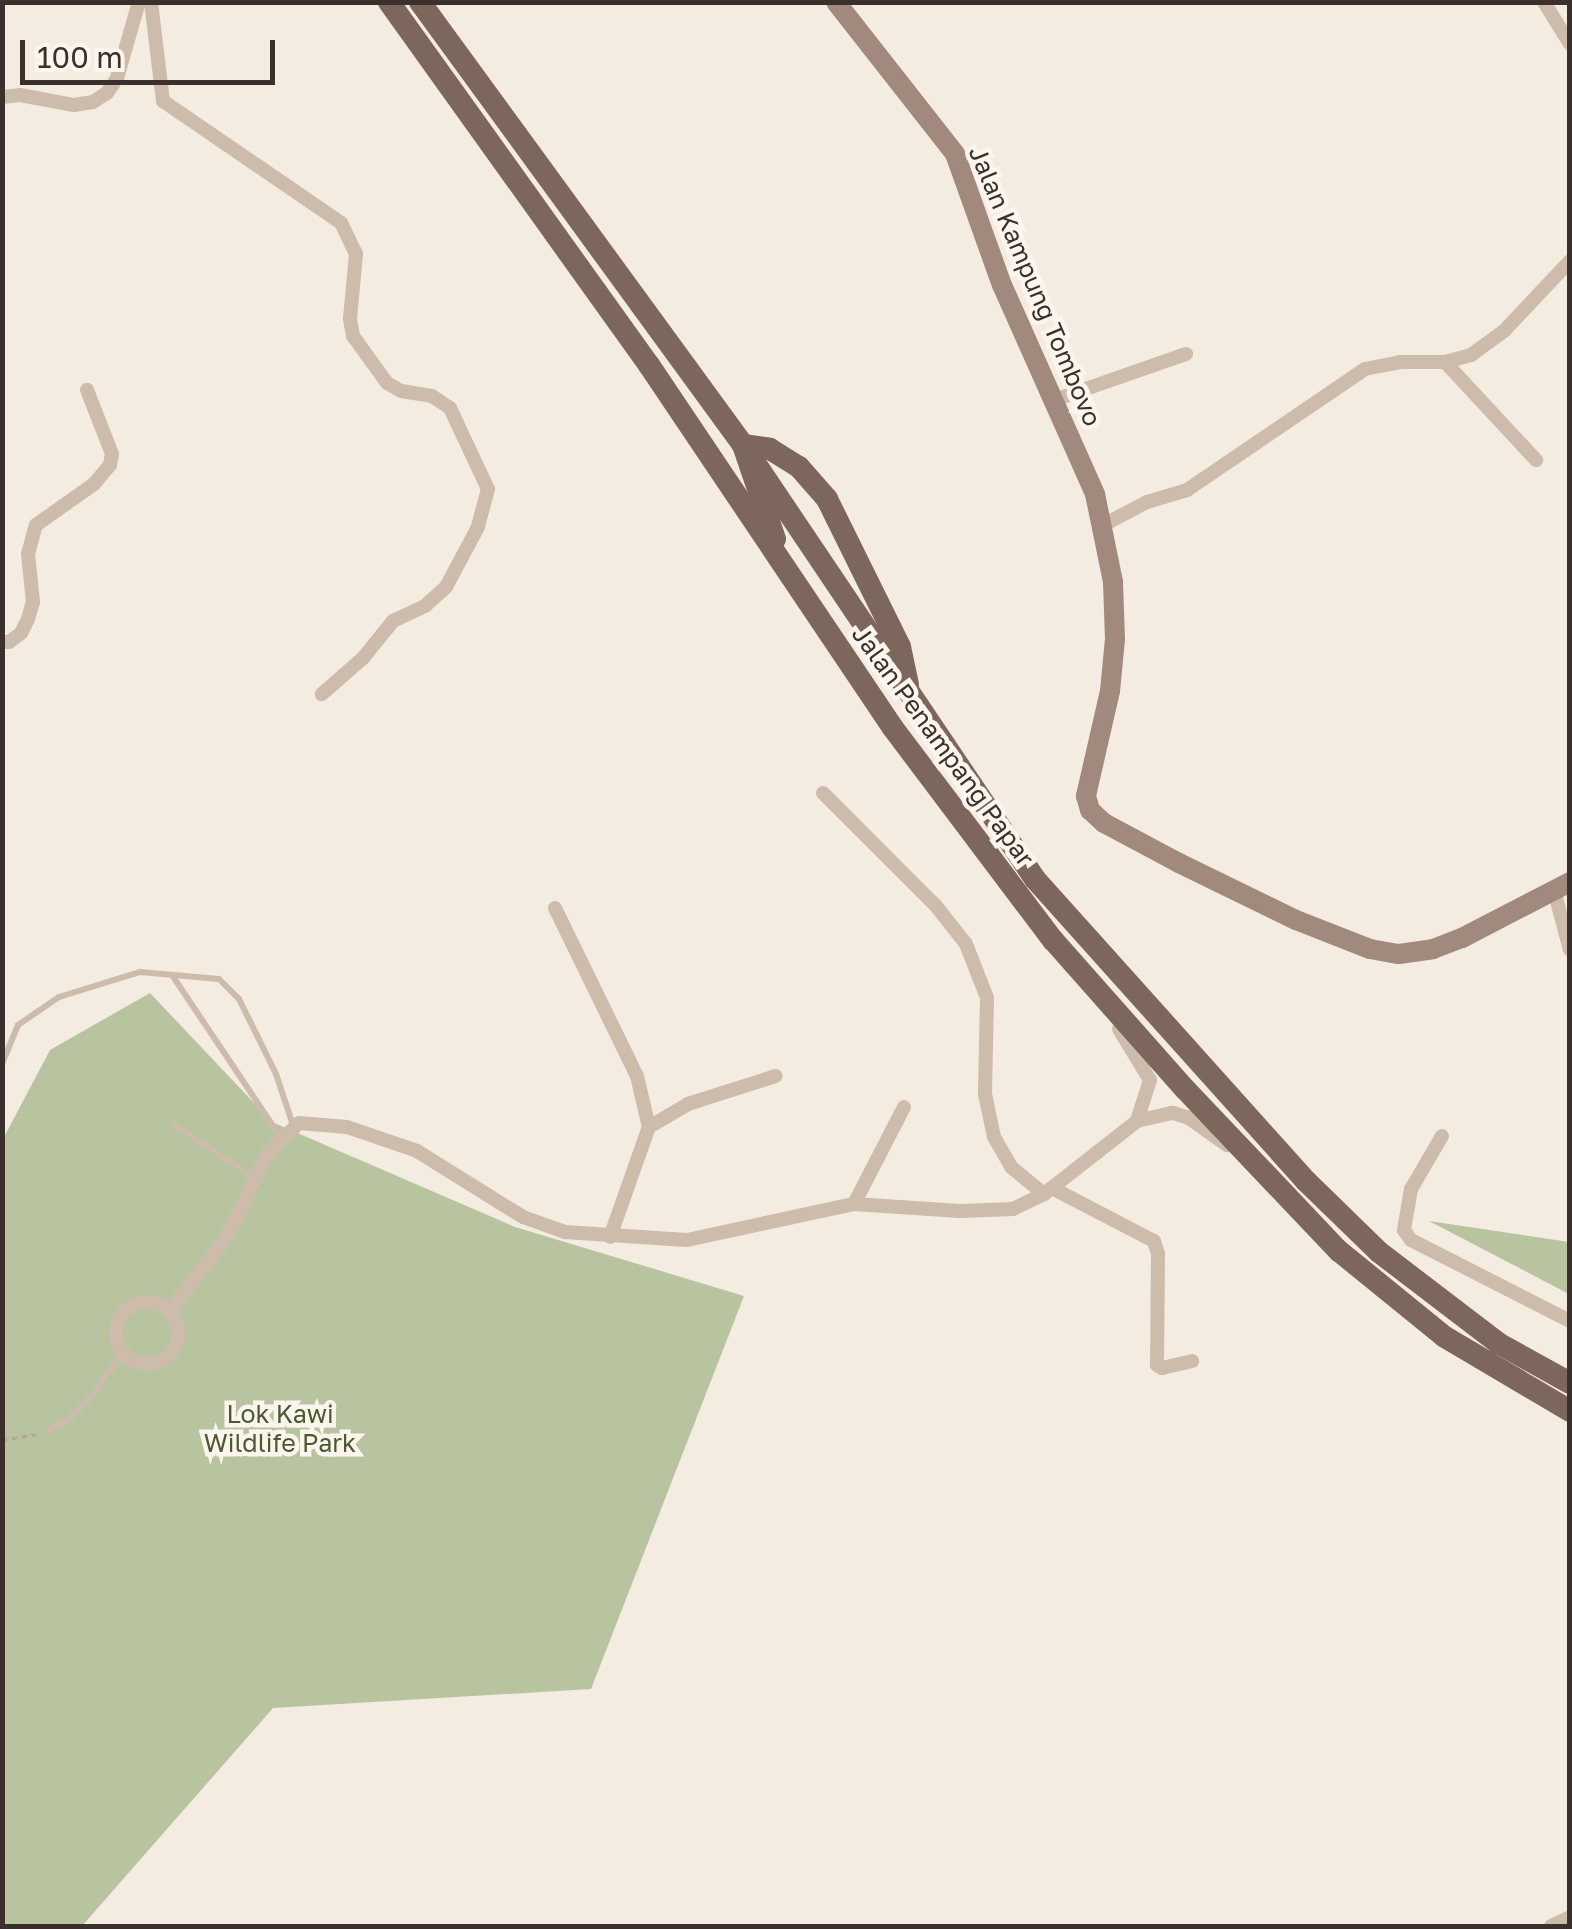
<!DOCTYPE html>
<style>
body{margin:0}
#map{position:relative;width:1572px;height:1929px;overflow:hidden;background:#f4ebe1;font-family:"Golos Text",sans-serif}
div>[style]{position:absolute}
.green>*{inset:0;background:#b8c4a0}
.path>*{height:2.5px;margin-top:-1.25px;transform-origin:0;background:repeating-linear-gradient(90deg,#b9a596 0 5px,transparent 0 10px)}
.lane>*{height:6px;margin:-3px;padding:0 3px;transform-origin:3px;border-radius:3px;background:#cdbbac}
.street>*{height:14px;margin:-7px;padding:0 7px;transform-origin:7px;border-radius:7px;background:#cdbbac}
.street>.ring{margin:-7px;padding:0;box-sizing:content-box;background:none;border:14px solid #cdbbac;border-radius:50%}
.secondary>*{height:20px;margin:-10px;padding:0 10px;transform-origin:10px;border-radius:10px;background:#a18a7d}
.primary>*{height:22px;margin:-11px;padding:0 11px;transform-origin:11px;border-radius:11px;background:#7d675c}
span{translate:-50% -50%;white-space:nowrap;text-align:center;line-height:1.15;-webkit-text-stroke:9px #fbf5ee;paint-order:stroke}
.street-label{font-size:25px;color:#3b302b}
.park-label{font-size:25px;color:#4a5a2e}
.frame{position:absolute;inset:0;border:5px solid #3b302b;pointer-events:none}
.scale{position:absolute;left:20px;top:40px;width:255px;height:45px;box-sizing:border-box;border:5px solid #3b302b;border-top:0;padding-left:12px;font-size:30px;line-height:35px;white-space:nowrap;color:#3b302b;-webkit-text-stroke:8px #fbf5ee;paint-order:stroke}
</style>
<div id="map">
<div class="green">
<div style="clip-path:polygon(150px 993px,272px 1122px,515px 1227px,744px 1296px,591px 1689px,273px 1708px,82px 1926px,3px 1926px,3px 1139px,50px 1050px)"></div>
<div style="clip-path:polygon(1429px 1221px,1569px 1242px,1569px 1294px)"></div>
</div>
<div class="path">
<div style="left:2px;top:1440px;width:35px;rotate:-10deg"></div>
</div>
<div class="lane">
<div style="left:172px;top:975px;width:196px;rotate:56.2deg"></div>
<div style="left:2px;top:1064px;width:42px;rotate:-67.7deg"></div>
<div style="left:18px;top:1025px;width:50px;rotate:-34.3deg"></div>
<div style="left:59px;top:997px;width:85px;rotate:-17.2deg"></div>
<div style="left:140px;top:972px;width:79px;rotate:5.1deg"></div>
<div style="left:219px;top:979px;width:28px;rotate:45deg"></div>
<div style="left:239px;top:999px;width:84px;rotate:63.7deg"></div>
<div style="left:276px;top:1074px;width:54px;rotate:71.6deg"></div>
<div style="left:174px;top:1125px;width:97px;rotate:33.7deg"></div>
<div style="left:47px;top:1431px;width:24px;rotate:-28deg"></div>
<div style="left:68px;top:1420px;width:34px;rotate:-45deg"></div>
<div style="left:92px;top:1396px;width:52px;rotate:-55.1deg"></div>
</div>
<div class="street">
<div style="left:151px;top:2px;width:100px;rotate:83.1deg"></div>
<div style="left:163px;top:101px;width:216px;rotate:34.4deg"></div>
<div style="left:341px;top:223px;width:34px;rotate:64deg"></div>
<div style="left:356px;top:254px;width:65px;rotate:95.3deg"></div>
<div style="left:350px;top:319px;width:17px;rotate:80deg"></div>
<div style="left:353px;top:336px;width:58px;rotate:54.1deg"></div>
<div style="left:387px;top:383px;width:16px;rotate:30deg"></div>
<div style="left:401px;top:391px;width:31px;rotate:9deg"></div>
<div style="left:432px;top:396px;width:22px;rotate:34deg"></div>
<div style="left:450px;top:408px;width:89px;rotate:64.9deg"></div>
<div style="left:488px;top:489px;width:39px;rotate:105deg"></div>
<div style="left:478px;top:527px;width:68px;rotate:118.1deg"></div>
<div style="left:446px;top:587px;width:28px;rotate:138deg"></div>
<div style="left:425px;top:606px;width:35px;rotate:155deg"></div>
<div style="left:393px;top:621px;width:48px;rotate:129deg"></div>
<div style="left:363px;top:658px;width:55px;rotate:138.7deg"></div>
<div style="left:1544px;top:2px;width:49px;rotate:58.2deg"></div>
<div style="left:2px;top:97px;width:18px;rotate:-6deg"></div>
<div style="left:20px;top:95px;width:55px;rotate:10.5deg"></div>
<div style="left:74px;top:105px;width:19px;rotate:-9deg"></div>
<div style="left:93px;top:102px;width:17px;rotate:-33deg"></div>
<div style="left:107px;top:93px;width:18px;rotate:-56deg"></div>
<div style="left:117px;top:78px;width:79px;rotate:-73.9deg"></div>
<div style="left:1445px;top:362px;width:134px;rotate:47.1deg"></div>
<div style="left:1054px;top:400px;width:140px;rotate:-19.2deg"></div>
<div style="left:1103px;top:525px;width:50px;rotate:-27.6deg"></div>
<div style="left:1147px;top:502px;width:42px;rotate:-16.7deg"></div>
<div style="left:1187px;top:490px;width:215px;rotate:-34.2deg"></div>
<div style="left:1365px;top:369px;width:36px;rotate:-11deg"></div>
<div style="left:1400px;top:362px;width:45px"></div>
<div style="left:1445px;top:362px;width:27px;rotate:-15deg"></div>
<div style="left:1471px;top:355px;width:41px;rotate:-36deg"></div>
<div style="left:1504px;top:331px;width:96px;rotate:-46.7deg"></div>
<div style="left:2px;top:642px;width:7px"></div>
<div style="left:9px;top:642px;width:15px;rotate:-37deg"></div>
<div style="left:21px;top:633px;width:16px;rotate:-63deg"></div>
<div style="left:28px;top:619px;width:18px;rotate:-74deg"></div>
<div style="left:33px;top:602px;width:48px;rotate:-95.9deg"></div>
<div style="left:28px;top:554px;width:30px;rotate:-75deg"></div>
<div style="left:36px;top:525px;width:71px;rotate:-35.3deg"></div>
<div style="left:94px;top:484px;width:25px;rotate:-50deg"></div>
<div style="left:110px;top:465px;width:11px;rotate:-80deg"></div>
<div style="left:112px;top:454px;width:69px;rotate:-111.3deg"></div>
<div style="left:823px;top:793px;width:160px;rotate:45deg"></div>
<div style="left:936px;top:906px;width:48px;rotate:51.7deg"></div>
<div style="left:966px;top:944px;width:58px;rotate:68.7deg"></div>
<div style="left:987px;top:998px;width:96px;rotate:91.2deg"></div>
<div style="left:985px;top:1094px;width:44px;rotate:78.2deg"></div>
<div style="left:994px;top:1137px;width:34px;rotate:60deg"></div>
<div style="left:1011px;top:1167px;width:43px;rotate:39.3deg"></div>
<div style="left:1554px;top:890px;width:62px;rotate:75.1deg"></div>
<div style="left:555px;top:908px;width:187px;rotate:64deg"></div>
<div style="left:637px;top:1076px;width:52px;rotate:76.8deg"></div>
<div style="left:1119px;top:1029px;width:60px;rotate:58.7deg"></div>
<div style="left:1150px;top:1080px;width:43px;rotate:107.6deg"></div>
<div style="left:1442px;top:1136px;width:61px;rotate:120.3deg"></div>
<div style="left:1411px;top:1189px;width:42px;rotate:99.7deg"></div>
<div style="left:1404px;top:1230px;width:12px;rotate:55deg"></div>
<div style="left:1411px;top:1240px;width:178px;rotate:27deg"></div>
<div style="left:1052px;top:1188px;width:115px;rotate:27.5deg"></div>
<div style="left:1154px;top:1241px;width:14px;rotate:73deg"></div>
<div style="left:1158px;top:1254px;width:111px;rotate:90.5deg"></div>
<div style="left:1157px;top:1365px;width:6px;rotate:31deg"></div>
<div style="left:1162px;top:1368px;width:31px;rotate:-13deg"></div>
<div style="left:854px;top:1204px;width:109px;rotate:-62.7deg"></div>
<div style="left:610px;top:1237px;width:117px;rotate:-70.5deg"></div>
<div style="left:649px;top:1127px;width:45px;rotate:-30.5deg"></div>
<div style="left:688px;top:1104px;width:92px;rotate:-17.7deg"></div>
<div class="ring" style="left:116px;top:1302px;width:48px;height:48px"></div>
<div style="left:170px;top:1311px;width:93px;rotate:-52.4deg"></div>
<div style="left:227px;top:1237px;width:93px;rotate:-64deg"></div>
<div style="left:268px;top:1153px;width:43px;rotate:-44.1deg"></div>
<div style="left:299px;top:1123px;width:48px;rotate:4.8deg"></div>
<div style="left:347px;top:1127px;width:74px;rotate:18.9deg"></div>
<div style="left:417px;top:1151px;width:125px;rotate:31.9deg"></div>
<div style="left:523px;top:1217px;width:45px;rotate:19.7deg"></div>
<div style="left:565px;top:1232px;width:122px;rotate:3.8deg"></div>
<div style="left:687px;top:1240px;width:171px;rotate:-12.2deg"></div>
<div style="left:854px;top:1204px;width:106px;rotate:3.8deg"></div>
<div style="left:960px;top:1211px;width:53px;rotate:-2.2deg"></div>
<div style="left:1013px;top:1209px;width:34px;rotate:-26deg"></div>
<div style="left:1044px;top:1194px;width:118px;rotate:-38.1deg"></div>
<div style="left:1137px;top:1121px;width:37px;rotate:-13deg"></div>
<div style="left:1173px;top:1113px;width:17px;rotate:17deg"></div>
<div style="left:1189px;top:1118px;width:47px;rotate:35.4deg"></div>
<div style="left:1551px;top:1926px;width:21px;rotate:-25deg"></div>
</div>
<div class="secondary">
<div style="left:836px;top:2px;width:193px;rotate:51.9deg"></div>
<div style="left:955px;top:154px;width:139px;rotate:70.3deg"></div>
<div style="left:1002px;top:285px;width:229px;rotate:66deg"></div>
<div style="left:1095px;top:494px;width:90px;rotate:78.4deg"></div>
<div style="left:1113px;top:582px;width:57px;rotate:88deg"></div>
<div style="left:1115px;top:639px;width:52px;rotate:95.5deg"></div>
<div style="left:1110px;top:691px;width:108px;rotate:102.9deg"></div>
<div style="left:1086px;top:796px;width:15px;rotate:74deg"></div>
<div style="left:1090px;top:810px;width:19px;rotate:43deg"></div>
<div style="left:1104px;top:823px;width:85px;rotate:28.1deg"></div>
<div style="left:1179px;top:863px;width:130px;rotate:26deg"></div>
<div style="left:1296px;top:920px;width:79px;rotate:21.4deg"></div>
<div style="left:1370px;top:949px;width:29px;rotate:10deg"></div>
<div style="left:1399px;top:954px;width:34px;rotate:-8deg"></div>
<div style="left:1433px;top:949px;width:31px;rotate:-21deg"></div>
<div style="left:1462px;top:938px;width:122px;rotate:-27.4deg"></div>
</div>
<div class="primary">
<div style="left:389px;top:2px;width:447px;rotate:54.4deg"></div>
<div style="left:649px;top:365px;width:437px;rotate:56.1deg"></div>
<div style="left:893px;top:728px;width:266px;rotate:53deg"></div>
<div style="left:1053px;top:940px;width:199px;rotate:48.5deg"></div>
<div style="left:1185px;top:1089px;width:224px;rotate:46.5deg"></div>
<div style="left:1339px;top:1251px;width:136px;rotate:39.1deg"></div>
<div style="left:1445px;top:1337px;width:145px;rotate:30.6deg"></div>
<div style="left:420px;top:2px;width:548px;rotate:53.9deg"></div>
<div style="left:743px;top:445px;width:523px;rotate:56.07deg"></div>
<div style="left:1035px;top:879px;width:406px;rotate:48.1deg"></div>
<div style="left:1306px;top:1181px;width:102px;rotate:44.2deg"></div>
<div style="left:1379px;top:1252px;width:150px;rotate:37.4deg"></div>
<div style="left:1498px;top:1343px;width:82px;rotate:29.1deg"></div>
<div style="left:775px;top:539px;width:99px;rotate:-108.8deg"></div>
<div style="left:743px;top:445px;width:27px;rotate:8deg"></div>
<div style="left:770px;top:449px;width:34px;rotate:32deg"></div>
<div style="left:799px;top:467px;width:43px;rotate:48.8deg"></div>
<div style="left:827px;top:499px;width:165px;rotate:63.7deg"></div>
<div style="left:900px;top:647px;width:39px;rotate:78deg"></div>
</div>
<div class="street-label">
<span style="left:1035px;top:286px;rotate:67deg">Jalan Kampung Tombovo</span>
<span style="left:943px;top:746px;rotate:54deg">Jalan Penampang Papar</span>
</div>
<div class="park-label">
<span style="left:280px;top:1429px">Lok Kawi<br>Wildlife Park</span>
</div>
<div class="frame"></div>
<div class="scale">100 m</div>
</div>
